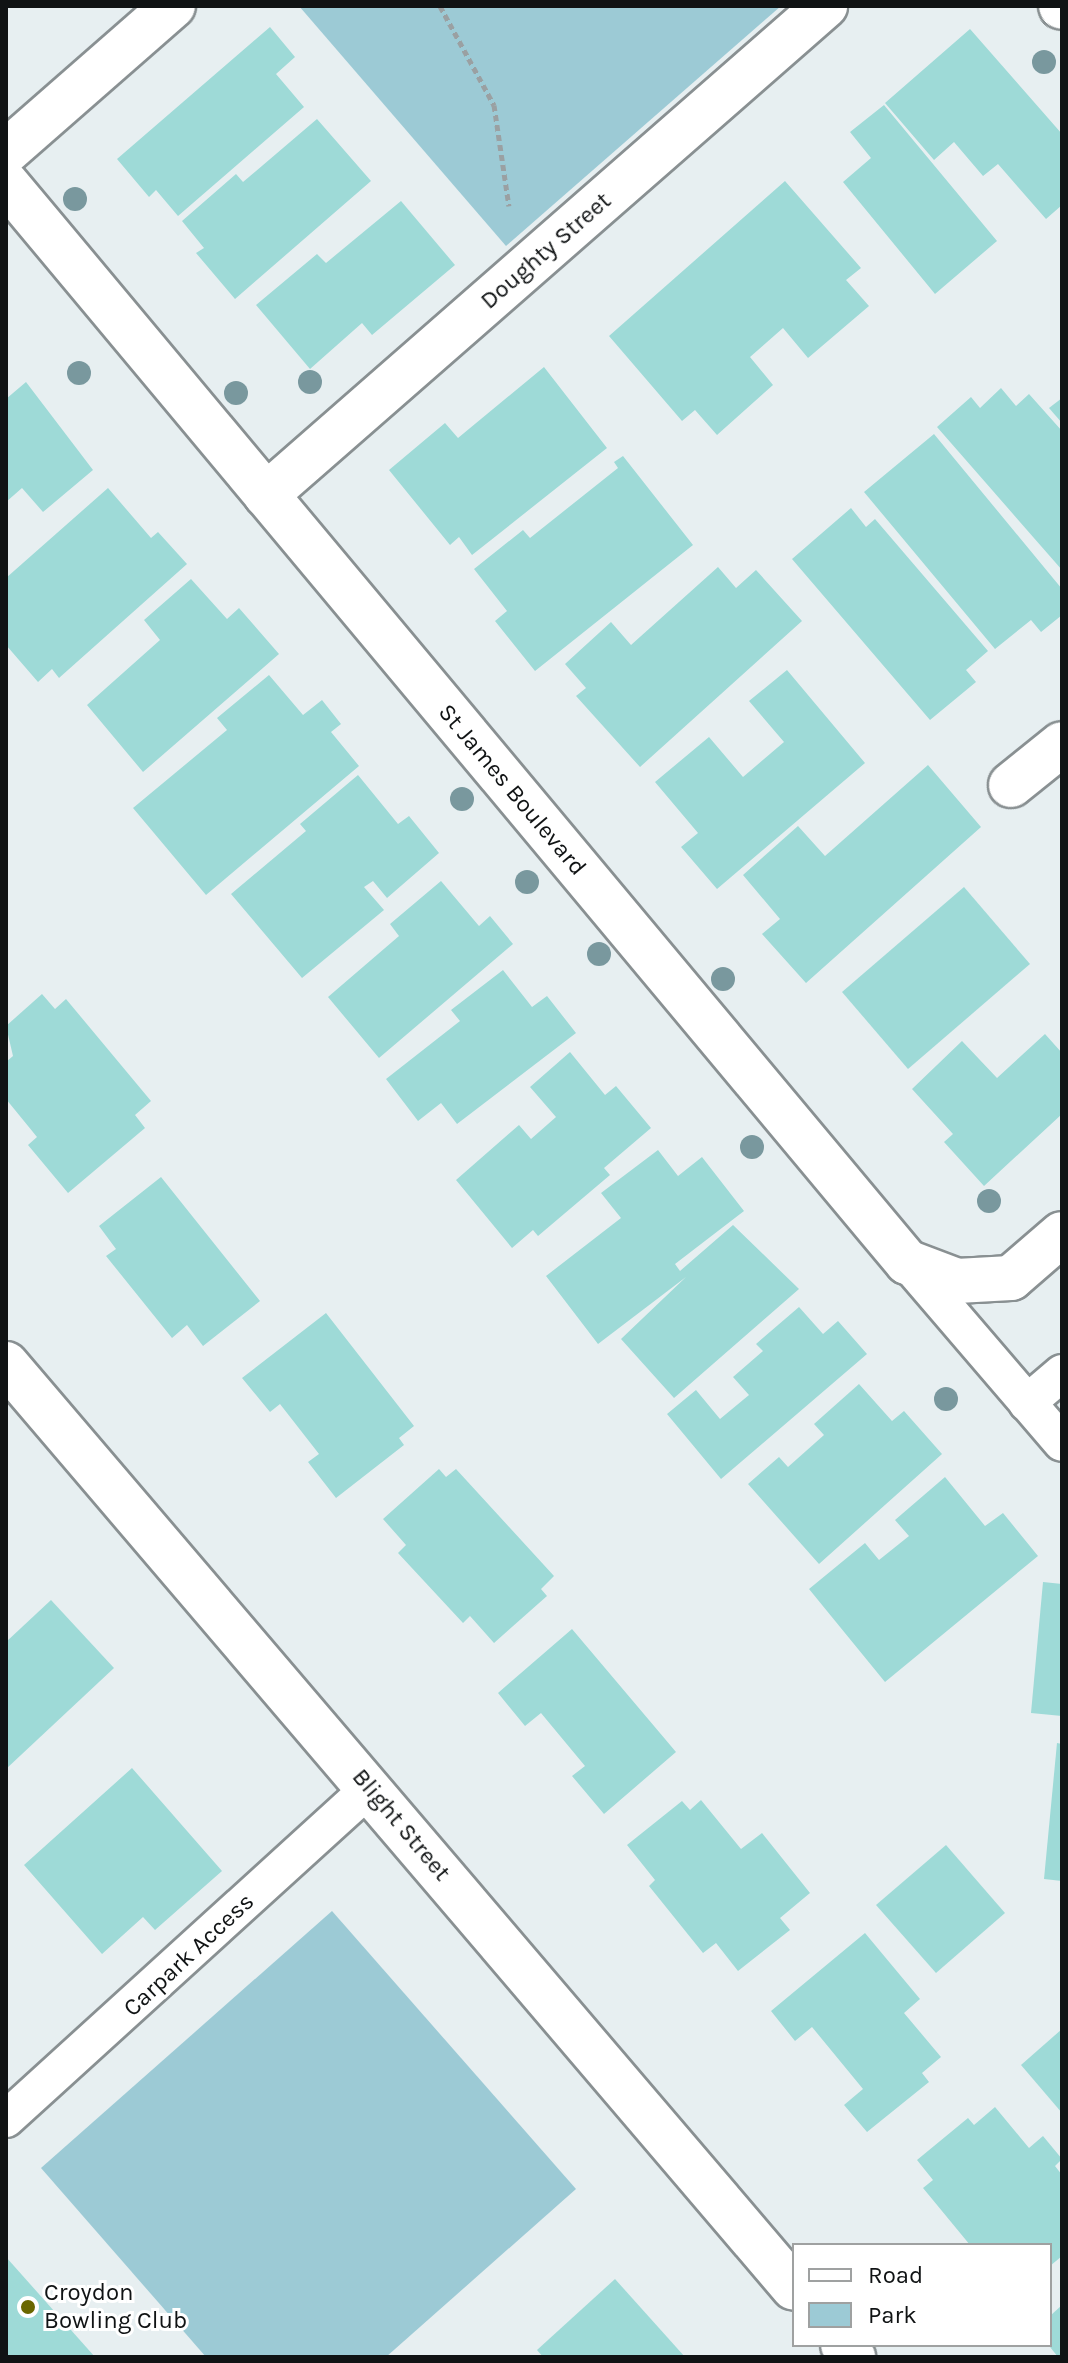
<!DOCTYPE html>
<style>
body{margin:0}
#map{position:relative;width:1068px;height:2363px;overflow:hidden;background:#e7eff1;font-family:Karla,sans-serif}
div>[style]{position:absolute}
.green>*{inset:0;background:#9ccad5}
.building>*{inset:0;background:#9edad7}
.path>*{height:5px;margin-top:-2.5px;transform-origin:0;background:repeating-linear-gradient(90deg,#9aa0a2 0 6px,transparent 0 10px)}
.roads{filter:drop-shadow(2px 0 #899092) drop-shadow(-2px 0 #899092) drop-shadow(0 2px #899092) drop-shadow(0 -2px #899092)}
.lane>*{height:36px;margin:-18px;padding:0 18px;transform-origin:18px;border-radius:18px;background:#fff}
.street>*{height:44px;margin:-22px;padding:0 22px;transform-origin:22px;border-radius:22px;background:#fff}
.trees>*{width:24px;height:24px;margin:-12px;border-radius:50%;background:#79989e}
.dots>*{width:22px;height:22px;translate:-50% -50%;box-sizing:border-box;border:4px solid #fff;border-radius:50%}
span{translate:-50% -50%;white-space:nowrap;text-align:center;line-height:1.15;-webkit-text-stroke:6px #fff;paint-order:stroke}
.street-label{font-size:24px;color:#101314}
.poi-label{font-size:24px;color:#101314}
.left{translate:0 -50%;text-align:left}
.frame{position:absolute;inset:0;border:8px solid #101314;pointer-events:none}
.legend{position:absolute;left:792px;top:2243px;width:260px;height:104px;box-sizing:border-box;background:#fff;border:2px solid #9fa1a1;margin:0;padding:10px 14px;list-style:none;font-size:24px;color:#101314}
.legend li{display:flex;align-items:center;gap:16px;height:40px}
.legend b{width:40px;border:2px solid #9fa1a1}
</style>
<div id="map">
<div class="green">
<div style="clip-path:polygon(299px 6px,781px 6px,506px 246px)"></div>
<div style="clip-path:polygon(332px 1911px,576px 2189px,386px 2357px,206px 2357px,41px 2168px)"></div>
</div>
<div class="building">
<div style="clip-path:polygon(270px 27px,295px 57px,276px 74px,304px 107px,178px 216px,156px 190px,149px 197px,117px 159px)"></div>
<div style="clip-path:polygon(970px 29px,1062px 134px,1062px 205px,1046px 219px,998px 164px,983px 176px,954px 142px,934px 160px,885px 103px)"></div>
<div style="clip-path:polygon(884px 105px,997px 241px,935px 294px,843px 182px,871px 158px,850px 132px)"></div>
<div style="clip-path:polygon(317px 119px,371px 181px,235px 299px,196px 253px,204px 248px,182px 221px,236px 174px,243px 182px)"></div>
<div style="clip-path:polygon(785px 181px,861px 268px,846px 280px,869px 306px,808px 358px,783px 328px,750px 357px,773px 385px,717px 435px,695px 410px,682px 421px,609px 336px)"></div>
<div style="clip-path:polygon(401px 201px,455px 265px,372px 335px,362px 323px,310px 369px,256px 305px,317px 254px,326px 263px)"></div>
<div style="clip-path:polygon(544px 367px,607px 448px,472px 555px,459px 537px,450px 545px,389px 470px,445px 423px,458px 438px)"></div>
<div style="clip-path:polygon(26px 382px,93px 470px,43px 512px,22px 488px,6px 502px,6px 399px)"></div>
<div style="clip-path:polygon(1001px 388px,1016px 406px,1029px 394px,1062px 431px,1062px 570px,937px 427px,971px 397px,980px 408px)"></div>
<div style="clip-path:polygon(1062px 398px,1062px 423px,1049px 408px)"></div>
<div style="clip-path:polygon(934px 434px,1062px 589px,1062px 615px,1041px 632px,1031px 620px,995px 649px,864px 492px)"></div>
<div style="clip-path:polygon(623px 456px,693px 545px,535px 671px,495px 621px,507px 611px,474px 569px,523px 530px,530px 538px,618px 468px,614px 462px)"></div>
<div style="clip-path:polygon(108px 488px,151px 538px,158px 532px,187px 564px,59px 678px,52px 669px,38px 682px,6px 645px,6px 578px)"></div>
<div style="clip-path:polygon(851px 508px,866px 527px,875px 519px,988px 651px,966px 670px,976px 682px,930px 720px,792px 559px)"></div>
<div style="clip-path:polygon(718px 567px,736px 588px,756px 570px,802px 621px,640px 767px,576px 696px,586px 688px,565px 664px,611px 622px,631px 645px)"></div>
<div style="clip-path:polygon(191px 579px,227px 619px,239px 608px,279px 654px,143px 772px,87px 705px,160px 640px,144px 620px)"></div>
<div style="clip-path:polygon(787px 670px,865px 763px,717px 889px,681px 847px,698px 833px,655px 782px,709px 737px,743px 777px,784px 742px,749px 701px)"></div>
<div style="clip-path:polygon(269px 675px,303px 715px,322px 700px,341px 724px,331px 732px,359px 766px,206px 895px,133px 808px,227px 730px,217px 718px)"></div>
<div style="clip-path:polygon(928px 765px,981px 827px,806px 983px,762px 934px,780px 919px,743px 875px,798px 826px,825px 856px)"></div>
<div style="clip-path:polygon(358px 775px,398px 824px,409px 816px,439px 853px,387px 898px,373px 881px,364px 887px,384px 910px,302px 978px,231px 894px,306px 831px,300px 824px)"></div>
<div style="clip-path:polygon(441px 881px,479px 926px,490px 916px,513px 944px,379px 1058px,328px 997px,399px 936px,390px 924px)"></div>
<div style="clip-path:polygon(964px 887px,1030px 964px,908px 1069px,842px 992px)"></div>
<div style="clip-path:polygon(503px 970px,532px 1007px,547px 996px,576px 1033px,457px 1124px,441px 1103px,418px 1121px,386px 1079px,460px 1021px,451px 1010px)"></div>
<div style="clip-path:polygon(42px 994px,55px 1009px,66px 999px,151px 1101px,135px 1115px,145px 1128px,68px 1193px,28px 1145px,37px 1137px,6px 1099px,6px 1062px,13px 1056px,6px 1026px)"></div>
<div style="clip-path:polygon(1045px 1034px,1062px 1053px,1062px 1114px,984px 1186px,944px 1142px,953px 1134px,912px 1089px,962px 1041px,997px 1078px)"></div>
<div style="clip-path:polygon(570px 1052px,605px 1095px,616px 1086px,651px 1128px,604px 1168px,610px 1175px,538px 1236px,533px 1230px,512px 1248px,456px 1180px,519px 1125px,531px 1139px,556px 1117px,530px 1087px)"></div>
<div style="clip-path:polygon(658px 1150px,678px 1176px,702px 1157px,744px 1211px,675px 1264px,680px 1271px,733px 1225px,799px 1289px,674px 1398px,621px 1339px,686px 1277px,598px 1344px,546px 1276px,621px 1218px,601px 1193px)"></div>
<div style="clip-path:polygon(161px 1177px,260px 1301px,203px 1346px,187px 1325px,172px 1338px,106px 1256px,116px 1249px,99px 1226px)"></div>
<div style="clip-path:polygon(799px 1307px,823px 1334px,838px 1321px,867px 1354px,721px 1479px,667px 1414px,696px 1390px,720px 1419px,749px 1395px,733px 1377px,763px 1351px,756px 1344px)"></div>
<div style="clip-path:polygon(326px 1313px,414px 1426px,399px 1438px,404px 1445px,336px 1498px,308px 1462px,319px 1454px,280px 1404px,270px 1412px,242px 1378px)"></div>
<div style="clip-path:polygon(859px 1384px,892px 1421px,904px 1411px,942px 1454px,819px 1564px,748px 1484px,779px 1457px,788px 1467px,824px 1435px,814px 1424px)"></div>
<div style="clip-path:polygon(439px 1469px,446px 1477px,456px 1469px,554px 1576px,541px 1589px,547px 1596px,494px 1643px,470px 1616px,463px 1623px,398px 1553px,406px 1545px,383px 1519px)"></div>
<div style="clip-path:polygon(945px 1477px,985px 1526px,1003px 1513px,1038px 1556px,885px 1682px,809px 1589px,865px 1543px,879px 1560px,909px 1536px,895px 1520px)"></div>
<div style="clip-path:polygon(1043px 1582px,1062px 1584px,1062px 1716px,1031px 1713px)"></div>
<div style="clip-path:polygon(51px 1600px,114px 1668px,6px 1769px,6px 1642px)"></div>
<div style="clip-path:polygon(572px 1629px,676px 1752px,604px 1814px,572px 1776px,585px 1766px,541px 1713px,525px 1726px,498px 1693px)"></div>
<div style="clip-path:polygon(1057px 1743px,1062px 1744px,1062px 1881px,1044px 1879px)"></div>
<div style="clip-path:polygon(132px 1768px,222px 1871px,155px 1930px,143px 1917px,102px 1954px,24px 1865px)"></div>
<div style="clip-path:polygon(701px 1800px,741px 1849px,762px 1833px,810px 1893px,780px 1918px,790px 1930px,738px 1971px,716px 1943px,703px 1953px,649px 1886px,655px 1880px,627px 1845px,682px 1801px,690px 1810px)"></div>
<div style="clip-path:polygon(946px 1845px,1005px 1913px,936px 1973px,876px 1905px)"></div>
<div style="clip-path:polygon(865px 1933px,920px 1999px,904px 2013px,941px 2057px,922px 2073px,929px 2082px,867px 2132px,844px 2105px,863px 2089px,812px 2027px,795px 2041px,771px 2011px)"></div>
<div style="clip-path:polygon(1062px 2029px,1062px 2113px,1021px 2065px)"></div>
<div style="clip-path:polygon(995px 2107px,1029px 2148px,1043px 2136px,1062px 2159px,1055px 2166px,1062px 2175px,1062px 2256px,1050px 2266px,1050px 2245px,970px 2245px,923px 2188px,933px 2180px,917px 2160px,968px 2118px,974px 2125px)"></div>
<div style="clip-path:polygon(6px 2257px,95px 2357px,6px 2357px)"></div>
<div style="clip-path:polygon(615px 2279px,685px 2357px,543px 2357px,537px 2350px)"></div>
<div style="clip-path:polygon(1062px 2305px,1062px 2357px,1058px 2357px,1050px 2347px,1050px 2316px)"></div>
</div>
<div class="path">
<div style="left:440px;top:6px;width:113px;rotate:61.4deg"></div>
<div style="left:494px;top:105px;width:102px;rotate:81.6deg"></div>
</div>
<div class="roads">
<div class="lane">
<div style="left:907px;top:1262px;width:238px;rotate:49.4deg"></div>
<div style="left:1027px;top:1403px;width:46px;rotate:-40.6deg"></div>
<div style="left:6px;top:2119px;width:492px;rotate:-42.3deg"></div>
</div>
<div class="street">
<div style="left:1061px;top:6px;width:1px;rotate:45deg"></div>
<div style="left:6px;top:152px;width:222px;rotate:-41.2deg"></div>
<div style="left:6px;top:183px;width:1406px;rotate:50.14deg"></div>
<div style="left:907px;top:1262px;width:53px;rotate:20.8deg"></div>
<div style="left:957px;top:1281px;width:54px;rotate:-3.2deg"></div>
<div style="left:1011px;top:1278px;width:67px;rotate:-40.8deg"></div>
<div style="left:266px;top:495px;width:743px;rotate:-41.18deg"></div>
<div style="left:1011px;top:785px;width:65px;rotate:-38.8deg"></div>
<div style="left:6px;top:1364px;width:1214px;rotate:49.54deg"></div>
<div style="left:843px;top:2345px;width:16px;rotate:50deg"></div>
</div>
</div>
<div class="trees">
<div style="left:1044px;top:62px"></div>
<div style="left:75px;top:199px"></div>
<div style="left:79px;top:373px"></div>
<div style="left:310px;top:382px"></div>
<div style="left:236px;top:393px"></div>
<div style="left:462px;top:799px"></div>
<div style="left:527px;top:882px"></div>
<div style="left:599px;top:954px"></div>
<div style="left:723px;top:979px"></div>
<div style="left:752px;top:1147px"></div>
<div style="left:989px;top:1201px"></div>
<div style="left:946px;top:1399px"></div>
</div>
<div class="dots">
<div style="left:28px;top:2307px;background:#6a6700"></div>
</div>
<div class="street-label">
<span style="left:546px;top:251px;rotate:-41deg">Doughty Street</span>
<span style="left:512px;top:790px;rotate:50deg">St James Boulevard</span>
<span style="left:401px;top:1825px;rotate:50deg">Blight Street</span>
<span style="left:189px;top:1955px;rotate:-43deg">Carpark Access</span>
</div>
<div class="poi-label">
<span class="left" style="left:44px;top:2307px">Croydon<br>Bowling Club</span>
</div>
<div class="frame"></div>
<ul class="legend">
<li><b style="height:10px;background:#fff"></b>Road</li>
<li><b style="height:22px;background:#9ccad5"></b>Park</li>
</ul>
</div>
